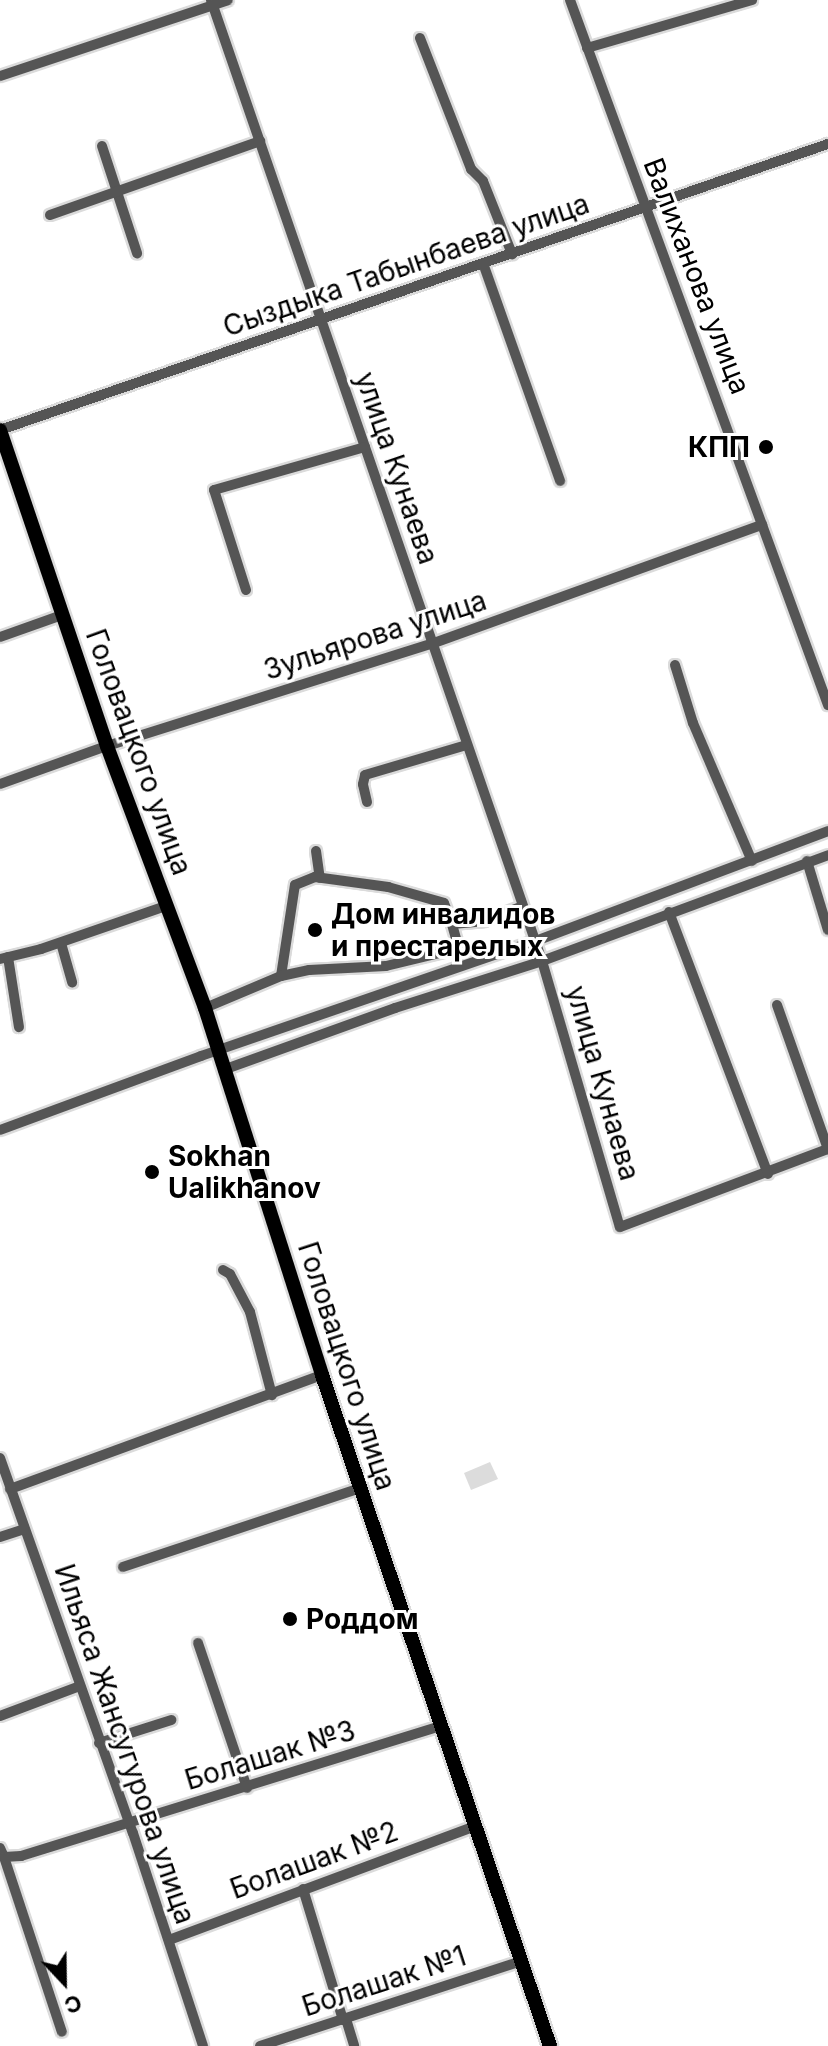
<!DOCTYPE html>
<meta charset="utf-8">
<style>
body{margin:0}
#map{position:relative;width:828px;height:2046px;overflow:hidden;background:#fff;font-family:Inter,sans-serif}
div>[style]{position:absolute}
.green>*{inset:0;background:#dcdcdc}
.roads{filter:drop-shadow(2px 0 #dbdbdb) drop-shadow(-2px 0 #dbdbdb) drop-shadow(0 2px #dbdbdb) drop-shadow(0 -2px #dbdbdb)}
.minor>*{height:10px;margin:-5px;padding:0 5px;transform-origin:5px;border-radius:5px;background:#555}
.major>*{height:14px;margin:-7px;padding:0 7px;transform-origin:7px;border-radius:7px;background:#000}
.dots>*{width:22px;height:22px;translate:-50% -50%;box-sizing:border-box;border:4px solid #fff;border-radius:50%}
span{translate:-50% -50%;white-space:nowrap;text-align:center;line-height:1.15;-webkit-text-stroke:6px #fff;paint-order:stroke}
.street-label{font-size:28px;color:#000}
.poi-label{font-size:28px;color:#000;font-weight:700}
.right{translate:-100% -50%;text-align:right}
.left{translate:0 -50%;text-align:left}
.north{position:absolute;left:24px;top:1942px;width:80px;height:80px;-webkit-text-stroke:6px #fff;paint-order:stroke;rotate:158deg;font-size:22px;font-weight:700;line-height:32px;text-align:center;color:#000}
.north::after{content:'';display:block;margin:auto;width:28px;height:36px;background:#000;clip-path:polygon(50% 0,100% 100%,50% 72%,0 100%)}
</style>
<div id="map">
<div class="green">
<div style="clip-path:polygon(490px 1462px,498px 1479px,471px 1490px,464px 1473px)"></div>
</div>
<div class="roads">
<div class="minor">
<div style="left:211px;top:0;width:1016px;rotate:70.99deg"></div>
<div style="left:542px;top:961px;width:277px;rotate:73.7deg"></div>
<div style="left:620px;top:1227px;width:222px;rotate:-20.6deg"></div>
<div style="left:570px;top:0;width:751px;rotate:69.9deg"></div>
<div style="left:420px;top:38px;width:141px;rotate:68.7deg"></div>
<div style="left:471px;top:169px;width:17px;rotate:45deg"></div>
<div style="left:483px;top:181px;width:79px;rotate:68.3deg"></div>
<div style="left:587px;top:48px;width:172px;rotate:-16.2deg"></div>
<div style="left:0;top:76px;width:240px;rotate:-18.4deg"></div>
<div style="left:102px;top:146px;width:113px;rotate:71.9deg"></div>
<div style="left:50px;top:215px;width:223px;rotate:-19.4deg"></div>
<div style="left:484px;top:266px;width:228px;rotate:70.5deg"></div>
<div style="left:0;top:430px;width:876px;rotate:-19.06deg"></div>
<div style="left:246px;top:590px;width:105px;rotate:-107.7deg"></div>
<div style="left:214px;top:490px;width:157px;rotate:-15.9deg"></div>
<div style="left:0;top:637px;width:66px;rotate:-19.5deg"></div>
<div style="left:675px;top:665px;width:61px;rotate:72.8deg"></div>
<div style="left:693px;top:723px;width:150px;rotate:66.9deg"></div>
<div style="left:0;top:784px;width:114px;rotate:-19.6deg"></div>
<div style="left:107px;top:746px;width:340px;rotate:-17.5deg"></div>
<div style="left:431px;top:644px;width:352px;rotate:-19.8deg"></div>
<div style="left:367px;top:802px;width:18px;rotate:-103deg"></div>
<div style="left:363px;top:784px;width:9px;rotate:-77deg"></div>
<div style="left:365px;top:775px;width:105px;rotate:-16.5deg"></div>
<div style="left:316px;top:851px;width:27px;rotate:82deg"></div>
<div style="left:807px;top:861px;width:72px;rotate:73.1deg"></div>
<div style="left:669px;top:912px;width:280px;rotate:69.3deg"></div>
<div style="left:61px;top:943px;width:41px;rotate:74.2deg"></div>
<div style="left:8px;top:957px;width:71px;rotate:81.1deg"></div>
<div style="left:0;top:959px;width:42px;rotate:-13.7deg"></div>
<div style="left:41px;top:949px;width:132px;rotate:-19deg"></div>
<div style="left:281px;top:976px;width:92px;rotate:-81.3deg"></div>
<div style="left:295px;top:885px;width:22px;rotate:-22deg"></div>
<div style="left:315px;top:877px;width:74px;rotate:7.8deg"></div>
<div style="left:388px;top:887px;width:58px;rotate:15.9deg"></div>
<div style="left:444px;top:903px;width:22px;rotate:69deg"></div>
<div style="left:777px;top:1005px;width:153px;rotate:70.5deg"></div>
<div style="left:205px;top:1008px;width:82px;rotate:-22.8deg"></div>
<div style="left:281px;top:976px;width:29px;rotate:-12deg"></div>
<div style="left:309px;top:970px;width:77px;rotate:-3deg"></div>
<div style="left:386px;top:966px;width:64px;rotate:-13.6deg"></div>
<div style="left:448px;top:951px;width:13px;rotate:-45deg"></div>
<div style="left:457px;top:942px;width:19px;rotate:-106deg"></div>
<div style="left:452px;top:924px;width:32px;rotate:-5deg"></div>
<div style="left:484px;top:921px;width:40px;rotate:-21deg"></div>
<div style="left:223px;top:1070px;width:183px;rotate:-19.8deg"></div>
<div style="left:395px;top:1008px;width:154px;rotate:-17.7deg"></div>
<div style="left:542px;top:961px;width:305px;rotate:-20.3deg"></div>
<div style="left:0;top:1130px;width:214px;rotate:-20.2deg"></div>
<div style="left:201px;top:1056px;width:351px;rotate:-19deg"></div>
<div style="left:533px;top:942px;width:315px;rotate:-20.6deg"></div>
<div style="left:223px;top:1270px;width:8px;rotate:30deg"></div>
<div style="left:230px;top:1274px;width:43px;rotate:62.2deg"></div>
<div style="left:250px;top:1312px;width:86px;rotate:75.2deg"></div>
<div style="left:0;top:1458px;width:398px;rotate:70.5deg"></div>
<div style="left:133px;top:1833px;width:224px;rotate:71.8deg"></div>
<div style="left:10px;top:1489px;width:332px;rotate:-20.1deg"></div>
<div style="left:0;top:1537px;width:25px;rotate:-18deg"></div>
<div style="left:123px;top:1567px;width:250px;rotate:-18.4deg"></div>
<div style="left:198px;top:1643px;width:153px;rotate:71.3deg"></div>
<div style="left:0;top:1716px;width:85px;rotate:-20.6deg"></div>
<div style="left:99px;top:1743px;width:76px;rotate:-17.7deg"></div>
<div style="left:0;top:1848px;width:10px;rotate:66deg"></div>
<div style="left:4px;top:1857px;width:17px;rotate:-3deg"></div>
<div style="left:21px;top:1856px;width:441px;rotate:-17.2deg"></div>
<div style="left:4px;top:1857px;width:184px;rotate:71.7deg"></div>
<div style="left:303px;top:1889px;width:137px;rotate:73deg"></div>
<div style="left:169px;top:1940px;width:327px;rotate:-20.4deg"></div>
<div style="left:346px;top:2019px;width:28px;rotate:73deg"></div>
<div style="left:260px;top:2046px;width:275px;rotate:-18deg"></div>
</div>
<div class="major">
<div style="left:0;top:430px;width:334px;rotate:71.3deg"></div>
<div style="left:107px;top:746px;width:280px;rotate:69.5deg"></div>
<div style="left:205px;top:1008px;width:385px;rotate:72.3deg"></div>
<div style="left:322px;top:1375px;width:709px;rotate:71.23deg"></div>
</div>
</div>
<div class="dots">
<div style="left:766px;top:447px;background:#000"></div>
<div style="left:315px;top:930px;background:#000"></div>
<div style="left:152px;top:1172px;background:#000"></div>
<div style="left:290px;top:1619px;background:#000"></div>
</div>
<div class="street-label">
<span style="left:406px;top:265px;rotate:-19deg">Сыздыка Табынбаева улица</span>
<span style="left:697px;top:276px;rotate:69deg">Валиханова улица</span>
<span style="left:397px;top:468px;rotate:71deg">улица Кунаева</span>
<span style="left:375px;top:635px;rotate:-18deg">Зульярова улица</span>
<span style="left:139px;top:752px;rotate:70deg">Головацкого улица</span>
<span style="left:603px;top:1083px;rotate:74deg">улица Кунаева</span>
<span style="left:347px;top:1366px;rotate:72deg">Головацкого улица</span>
<span style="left:125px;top:1744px;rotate:71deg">Ильяса Жансугурова улица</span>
<span style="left:270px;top:1755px;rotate:-17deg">Болашак №3</span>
<span style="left:314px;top:1860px;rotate:-20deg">Болашак №2</span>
<span style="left:384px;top:1981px;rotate:-18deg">Болашак №1</span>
</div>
<div class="poi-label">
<span class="right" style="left:750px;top:447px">КПП</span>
<span class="left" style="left:331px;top:930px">Дом инвалидов<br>и престарелых</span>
<span class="left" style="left:168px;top:1172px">Sokhan<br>Ualikhanov</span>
<span class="left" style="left:306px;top:1619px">Роддом</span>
</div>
<div class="north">С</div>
</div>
